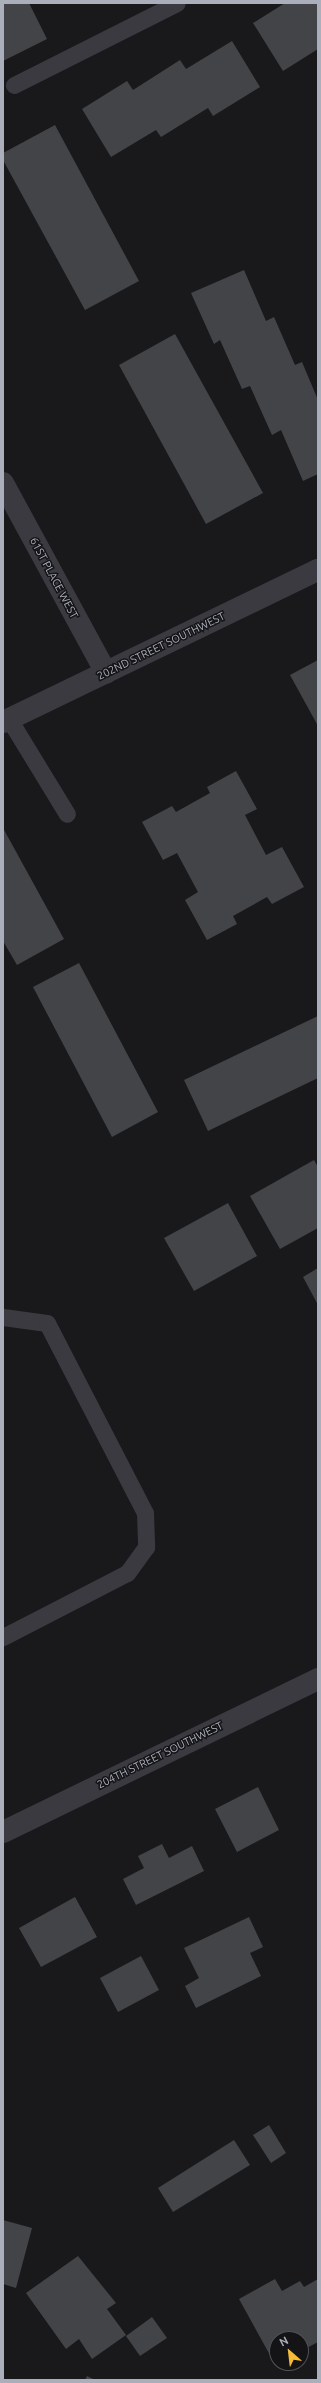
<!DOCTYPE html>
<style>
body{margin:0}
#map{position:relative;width:321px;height:2383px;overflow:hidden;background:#19191b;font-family:Ubuntu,sans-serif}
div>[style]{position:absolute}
.building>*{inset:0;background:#434448}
.lane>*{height:17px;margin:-8.5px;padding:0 8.5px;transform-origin:8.5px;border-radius:8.5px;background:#3a3a40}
.street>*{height:22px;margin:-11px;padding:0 11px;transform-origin:11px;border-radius:11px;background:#3a3a40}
span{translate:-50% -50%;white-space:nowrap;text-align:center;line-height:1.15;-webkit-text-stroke:3px #141416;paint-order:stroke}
.street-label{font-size:11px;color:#abafbb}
.frame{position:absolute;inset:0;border:4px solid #abafbb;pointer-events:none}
.north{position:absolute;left:269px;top:2331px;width:40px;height:40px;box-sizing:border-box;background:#141416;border:1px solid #505258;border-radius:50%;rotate:332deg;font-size:11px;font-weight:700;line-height:16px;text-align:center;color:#abafbb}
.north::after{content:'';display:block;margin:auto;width:14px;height:18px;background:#f6ba36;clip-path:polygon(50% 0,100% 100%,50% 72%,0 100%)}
</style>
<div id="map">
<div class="building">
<div style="clip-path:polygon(3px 3px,29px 3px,47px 39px,3px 61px)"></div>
<div style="clip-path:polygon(285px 3px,318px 3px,318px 49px,283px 71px,253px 23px)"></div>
<div style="clip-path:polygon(232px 41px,260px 87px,213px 116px,208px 108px,161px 137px,156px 130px,111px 157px,82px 109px,127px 81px,133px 90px,180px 60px,186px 69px)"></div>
<div style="clip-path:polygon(55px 125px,139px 281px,85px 310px,3px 160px,3px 153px)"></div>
<div style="clip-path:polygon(244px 270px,266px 321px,274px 317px,295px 365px,302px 362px,318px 400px,318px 474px,303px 481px,281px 430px,272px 435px,250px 386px,242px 389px,220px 340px,214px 344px,191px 293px)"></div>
<div style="clip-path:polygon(175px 334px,263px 493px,206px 524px,119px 365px)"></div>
<div style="clip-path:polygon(318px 660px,318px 726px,290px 675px)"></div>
<div style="clip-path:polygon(236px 771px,257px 809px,245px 815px,266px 855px,282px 847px,304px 887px,272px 904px,267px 897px,233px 916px,237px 924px,207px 940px,185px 900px,198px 892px,177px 853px,163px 860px,142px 822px,172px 806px,176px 812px,210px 793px,207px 787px)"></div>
<div style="clip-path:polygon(3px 828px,64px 939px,17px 965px,3px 941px)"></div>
<div style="clip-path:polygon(79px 963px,158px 1112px,112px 1137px,33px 987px)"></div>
<div style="clip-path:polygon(318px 1016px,318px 1078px,208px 1131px,184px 1080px)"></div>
<div style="clip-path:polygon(314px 1160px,318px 1167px,318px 1228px,280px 1249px,250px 1196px)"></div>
<div style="clip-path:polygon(228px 1203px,257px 1256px,194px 1291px,164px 1238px)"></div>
<div style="clip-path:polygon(318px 1268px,318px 1305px,303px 1277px)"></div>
<div style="clip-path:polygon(258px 1787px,279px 1830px,237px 1852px,215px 1809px)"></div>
<div style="clip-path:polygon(162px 1844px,169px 1858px,192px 1846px,204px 1871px,136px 1905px,123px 1879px,144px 1868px,138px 1856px)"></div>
<div style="clip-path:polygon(75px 1897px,97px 1937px,41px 1967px,19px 1928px)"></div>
<div style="clip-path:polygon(249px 1917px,263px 1947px,250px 1953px,261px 1976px,196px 2008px,185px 1986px,199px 1978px,184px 1948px)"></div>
<div style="clip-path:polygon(141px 1956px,159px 1990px,118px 2012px,100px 1978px)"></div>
<div style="clip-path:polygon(269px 2125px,286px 2153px,271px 2163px,253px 2135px)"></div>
<div style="clip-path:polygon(234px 2140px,250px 2165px,173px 2212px,158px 2188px)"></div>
<div style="clip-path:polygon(3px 2220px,32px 2228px,16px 2288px,3px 2284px)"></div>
<div style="clip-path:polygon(78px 2256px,116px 2303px,107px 2309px,126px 2335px,92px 2359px,79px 2339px,66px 2349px,26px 2293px)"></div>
<div style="clip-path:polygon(275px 2279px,282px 2291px,300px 2281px,304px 2287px,318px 2279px,318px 2342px,301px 2351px,301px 2339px,277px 2339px,277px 2363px,280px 2363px,276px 2366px,239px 2299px)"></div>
<div style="clip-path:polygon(152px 2317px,167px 2338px,140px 2356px,126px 2336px)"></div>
<div style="clip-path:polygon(87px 2376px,95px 2380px,85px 2380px)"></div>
</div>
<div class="lane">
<div style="left:14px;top:85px;width:182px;rotate:-26.7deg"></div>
<div style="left:9px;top:719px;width:111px;rotate:58.6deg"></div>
<div style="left:3px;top:1317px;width:44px;rotate:7.8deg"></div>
<div style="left:47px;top:1323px;width:214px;rotate:62.7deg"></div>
<div style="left:145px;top:1513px;width:34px;rotate:88deg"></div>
<div style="left:146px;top:1547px;width:32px;rotate:126deg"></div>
<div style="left:127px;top:1573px;width:140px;rotate:152.7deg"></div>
</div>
<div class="street">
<div style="left:3px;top:483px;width:216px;rotate:61.5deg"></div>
<div style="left:3px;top:722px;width:350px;rotate:-25.8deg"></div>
<div style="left:3px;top:1832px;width:350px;rotate:-25.9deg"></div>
</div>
<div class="street-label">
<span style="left:54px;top:578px;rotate:62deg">61ST PLACE WEST</span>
<span style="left:161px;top:646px;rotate:-26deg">202ND STREET SOUTHWEST</span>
<span style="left:160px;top:1755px;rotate:-26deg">204TH STREET SOUTHWEST</span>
</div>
<div class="frame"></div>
<div class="north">N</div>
</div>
